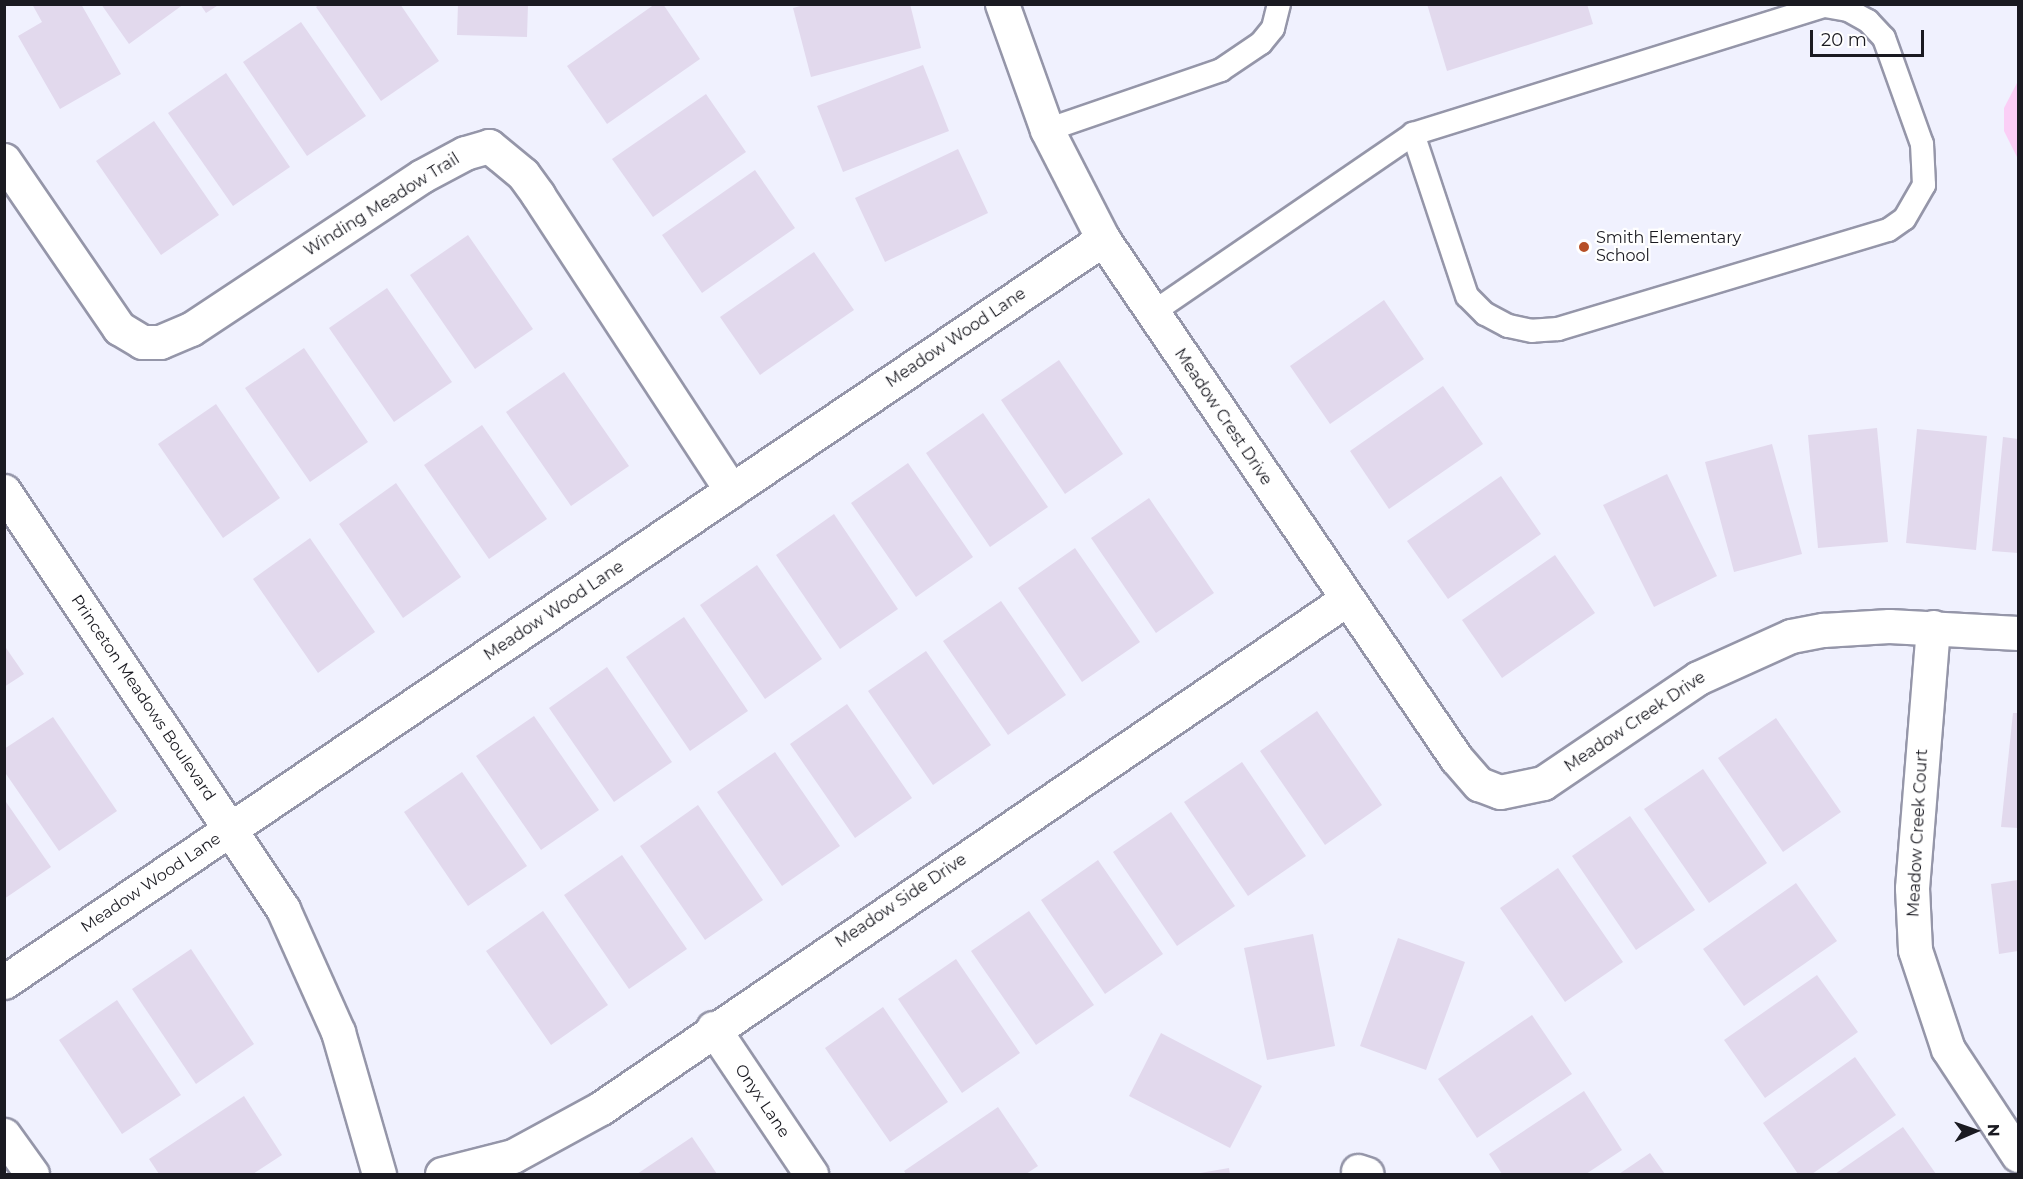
<!DOCTYPE html>
<style>
body{margin:0}
#map{position:relative;width:2023px;height:1179px;overflow:hidden;background:#f0f1fe;font-family:Montserrat,sans-serif}
div>[style]{position:absolute}
.green>*{inset:0;background:#fbcef6}
.building>*{inset:0;background:#e2d9ed}
.roads{filter:drop-shadow(2px 0 #9596a9) drop-shadow(-2px 0 #9596a9) drop-shadow(0 2px #9596a9) drop-shadow(0 -2px #9596a9)}
.service>*{height:22px;margin:-11px;padding:0 11px;transform-origin:11px;border-radius:11px;background:#fff}
.minor>*{height:33px;margin:-16.5px;padding:0 16.5px;transform-origin:16.5px;border-radius:16.5px;background:#fff}
.dots>*{width:16px;height:16px;translate:-50% -50%;box-sizing:border-box;border:3px solid #fff;border-radius:50%}
span{translate:-50% -50%;white-space:nowrap;text-align:center;line-height:1.15;-webkit-text-stroke:4.5px #fff;paint-order:stroke}
.street-label{font-size:16px;color:#1a1a21}
.poi-label{font-size:16px;color:#1a1a21}
.left{translate:0 -50%;text-align:left}
.frame{position:absolute;inset:0;border:6px solid #1a1a21;pointer-events:none}
.north{position:absolute;left:1945px;top:1101px;width:60px;height:60px;-webkit-text-stroke:4px #fff;paint-order:stroke;rotate:88deg;font-size:16px;font-weight:700;line-height:24px;text-align:center;color:#1a1a21}
.north::after{content:'';display:block;margin:auto;width:21px;height:27px;background:#1a1a21;clip-path:polygon(50% 0,100% 100%,50% 72%,0 100%)}
.scale{position:absolute;left:1810px;top:30px;width:114px;height:27px;box-sizing:border-box;border:3px solid #1a1a21;border-top:0;padding-left:8px;font-size:18px;line-height:21px;white-space:nowrap;color:#1a1a21;-webkit-text-stroke:4px #fff;paint-order:stroke}
</style>
<div id="map">
<div class="green">
<div style="clip-path:polygon(2018px 81px,2018px 159px,2004px 131px,2004px 108px)"></div>
</div>
<div class="building">
<div style="clip-path:polygon(32px 4px,81px 4px,121px 74px,60px 109px,18px 36px,42px 22px)"></div>
<div style="clip-path:polygon(101px 4px,184px 4px,129px 44px)"></div>
<div style="clip-path:polygon(200px 4px,220px 4px,206px 13px)"></div>
<div style="clip-path:polygon(320px 4px,400px 4px,439px 61px,381px 101px,316px 7px)"></div>
<div style="clip-path:polygon(458px 4px,528px 4px,527px 37px,457px 35px)"></div>
<div style="clip-path:polygon(655px 4px,663px 4px,700px 59px,607px 124px,567px 66px)"></div>
<div style="clip-path:polygon(808px 4px,910px 4px,921px 48px,811px 77px,793px 8px)"></div>
<div style="clip-path:polygon(1427px 4px,1587px 4px,1593px 24px,1447px 71px)"></div>
<div style="clip-path:polygon(301px 22px,366px 116px,307px 156px,243px 62px)"></div>
<div style="clip-path:polygon(923px 65px,949px 131px,843px 172px,817px 106px)"></div>
<div style="clip-path:polygon(226px 73px,290px 167px,233px 206px,168px 113px)"></div>
<div style="clip-path:polygon(706px 94px,746px 152px,653px 217px,612px 159px)"></div>
<div style="clip-path:polygon(154px 121px,219px 215px,161px 255px,96px 161px)"></div>
<div style="clip-path:polygon(958px 149px,988px 213px,885px 262px,855px 198px)"></div>
<div style="clip-path:polygon(755px 170px,795px 228px,702px 293px,662px 235px)"></div>
<div style="clip-path:polygon(468px 235px,533px 329px,475px 369px,410px 275px)"></div>
<div style="clip-path:polygon(814px 252px,854px 310px,760px 375px,720px 317px)"></div>
<div style="clip-path:polygon(387px 288px,452px 382px,394px 422px,329px 328px)"></div>
<div style="clip-path:polygon(1384px 300px,1424px 359px,1330px 424px,1290px 366px)"></div>
<div style="clip-path:polygon(304px 348px,368px 442px,310px 482px,245px 388px)"></div>
<div style="clip-path:polygon(1059px 360px,1123px 454px,1065px 494px,1001px 400px)"></div>
<div style="clip-path:polygon(564px 372px,629px 466px,571px 506px,506px 412px)"></div>
<div style="clip-path:polygon(1443px 386px,1483px 444px,1389px 509px,1350px 451px)"></div>
<div style="clip-path:polygon(216px 404px,280px 498px,223px 538px,158px 444px)"></div>
<div style="clip-path:polygon(983px 413px,1048px 507px,990px 547px,926px 453px)"></div>
<div style="clip-path:polygon(482px 425px,547px 519px,489px 559px,424px 465px)"></div>
<div style="clip-path:polygon(1877px 428px,1888px 542px,1818px 548px,1808px 435px)"></div>
<div style="clip-path:polygon(1917px 429px,1987px 436px,1976px 550px,1906px 543px)"></div>
<div style="clip-path:polygon(2003px 437px,2018px 439px,2018px 553px,1992px 551px)"></div>
<div style="clip-path:polygon(1772px 444px,1802px 554px,1734px 572px,1705px 462px)"></div>
<div style="clip-path:polygon(908px 463px,973px 557px,916px 597px,851px 503px)"></div>
<div style="clip-path:polygon(1667px 474px,1717px 576px,1654px 607px,1603px 505px)"></div>
<div style="clip-path:polygon(1501px 476px,1541px 534px,1448px 599px,1407px 541px)"></div>
<div style="clip-path:polygon(396px 483px,461px 577px,403px 618px,339px 524px)"></div>
<div style="clip-path:polygon(1149px 498px,1214px 593px,1156px 633px,1091px 538px)"></div>
<div style="clip-path:polygon(834px 514px,898px 609px,840px 649px,776px 555px)"></div>
<div style="clip-path:polygon(310px 538px,375px 632px,318px 673px,253px 579px)"></div>
<div style="clip-path:polygon(1075px 548px,1140px 642px,1082px 682px,1018px 588px)"></div>
<div style="clip-path:polygon(1555px 555px,1595px 613px,1502px 678px,1462px 620px)"></div>
<div style="clip-path:polygon(757px 565px,822px 659px,765px 699px,700px 605px)"></div>
<div style="clip-path:polygon(1001px 601px,1066px 695px,1008px 735px,943px 641px)"></div>
<div style="clip-path:polygon(684px 617px,748px 711px,690px 751px,626px 657px)"></div>
<div style="clip-path:polygon(4px 645px,24px 674px,4px 687px)"></div>
<div style="clip-path:polygon(926px 651px,991px 745px,933px 785px,868px 691px)"></div>
<div style="clip-path:polygon(607px 667px,672px 762px,614px 802px,549px 708px)"></div>
<div style="clip-path:polygon(847px 704px,912px 798px,855px 838px,790px 744px)"></div>
<div style="clip-path:polygon(1317px 711px,1382px 805px,1325px 845px,1260px 751px)"></div>
<div style="clip-path:polygon(2013px 713px,2018px 713px,2018px 828px,2001px 827px)"></div>
<div style="clip-path:polygon(534px 716px,599px 810px,541px 850px,476px 756px)"></div>
<div style="clip-path:polygon(53px 717px,117px 811px,59px 851px,4px 771px,4px 749px)"></div>
<div style="clip-path:polygon(1776px 718px,1841px 812px,1783px 852px,1718px 758px)"></div>
<div style="clip-path:polygon(775px 752px,840px 846px,782px 886px,717px 792px)"></div>
<div style="clip-path:polygon(1242px 762px,1306px 856px,1248px 896px,1184px 802px)"></div>
<div style="clip-path:polygon(1703px 769px,1767px 863px,1709px 903px,1644px 809px)"></div>
<div style="clip-path:polygon(462px 772px,527px 866px,468px 906px,404px 812px)"></div>
<div style="clip-path:polygon(4px 799px,51px 867px,4px 899px)"></div>
<div style="clip-path:polygon(698px 805px,763px 900px,705px 940px,640px 846px)"></div>
<div style="clip-path:polygon(1171px 812px,1235px 906px,1177px 946px,1113px 852px)"></div>
<div style="clip-path:polygon(1630px 816px,1695px 910px,1636px 950px,1572px 856px)"></div>
<div style="clip-path:polygon(622px 855px,687px 949px,629px 989px,564px 895px)"></div>
<div style="clip-path:polygon(1098px 860px,1163px 954px,1105px 994px,1041px 900px)"></div>
<div style="clip-path:polygon(1558px 868px,1623px 962px,1565px 1002px,1500px 908px)"></div>
<div style="clip-path:polygon(2018px 880px,2018px 951px,1999px 954px,1991px 884px)"></div>
<div style="clip-path:polygon(1796px 883px,1837px 941px,1744px 1006px,1703px 949px)"></div>
<div style="clip-path:polygon(543px 911px,608px 1005px,551px 1045px,486px 951px)"></div>
<div style="clip-path:polygon(1029px 911px,1094px 1005px,1036px 1045px,971px 951px)"></div>
<div style="clip-path:polygon(1313px 934px,1335px 1046px,1267px 1060px,1244px 948px)"></div>
<div style="clip-path:polygon(1398px 938px,1465px 962px,1426px 1070px,1360px 1046px)"></div>
<div style="clip-path:polygon(191px 949px,254px 1044px,196px 1084px,132px 989px)"></div>
<div style="clip-path:polygon(956px 959px,1020px 1053px,962px 1093px,898px 999px)"></div>
<div style="clip-path:polygon(1817px 975px,1858px 1032px,1765px 1098px,1724px 1040px)"></div>
<div style="clip-path:polygon(117px 1000px,181px 1095px,122px 1134px,59px 1040px)"></div>
<div style="clip-path:polygon(883px 1007px,948px 1102px,890px 1142px,825px 1048px)"></div>
<div style="clip-path:polygon(1532px 1015px,1572px 1074px,1477px 1138px,1438px 1079px)"></div>
<div style="clip-path:polygon(1161px 1033px,1262px 1086px,1230px 1148px,1129px 1096px)"></div>
<div style="clip-path:polygon(1855px 1057px,1896px 1115px,1812px 1174px,1798px 1174px,1763px 1123px)"></div>
<div style="clip-path:polygon(1584px 1091px,1622px 1150px,1586px 1174px,1502px 1174px,1489px 1154px)"></div>
<div style="clip-path:polygon(244px 1096px,282px 1155px,253px 1174px,159px 1174px,149px 1159px)"></div>
<div style="clip-path:polygon(998px 1107px,1038px 1166px,1026px 1174px,906px 1174px,904px 1171px)"></div>
<div style="clip-path:polygon(1903px 1127px,1936px 1174px,1835px 1174px)"></div>
<div style="clip-path:polygon(692px 1137px,717px 1174px,637px 1174px)"></div>
<div style="clip-path:polygon(1650px 1153px,1665px 1174px,1619px 1174px)"></div>
<div style="clip-path:polygon(1229px 1168px,1230px 1174px,1200px 1174px,1200px 1173px)"></div>
</div>
<div class="roads">
<div class="service">
<div style="left:1047px;top:130px;width:184px;rotate:-19deg"></div>
<div style="left:1221px;top:70px;width:48px;rotate:-34deg"></div>
<div style="left:1261px;top:43px;width:19px;rotate:-51deg"></div>
<div style="left:1273px;top:28px;width:25px;rotate:-76deg"></div>
<div style="left:1152px;top:313px;width:316px;rotate:-34.4deg"></div>
<div style="left:1413px;top:134px;width:431px;rotate:-17.3deg"></div>
<div style="left:1825px;top:6px;width:23px;rotate:10deg"></div>
<div style="left:1848px;top:10px;width:23px;rotate:29deg"></div>
<div style="left:1868px;top:21px;width:23px;rotate:47deg"></div>
<div style="left:1884px;top:38px;width:113px;rotate:70.3deg"></div>
<div style="left:1922px;top:144px;width:41px;rotate:87.2deg"></div>
<div style="left:1924px;top:185px;width:39px;rotate:120deg"></div>
<div style="left:1904px;top:219px;width:19px;rotate:145deg"></div>
<div style="left:1888px;top:230px;width:345px;rotate:163.3deg"></div>
<div style="left:1558px;top:329px;width:26px;rotate:176deg"></div>
<div style="left:1532px;top:331px;width:25px;rotate:-168deg"></div>
<div style="left:1508px;top:326px;width:26px;rotate:-152deg"></div>
<div style="left:1485px;top:314px;width:25px;rotate:-135deg"></div>
<div style="left:1467px;top:296px;width:171px;rotate:-108.4deg"></div>
</div>
<div class="minor">
<div style="left:1002px;top:4px;width:134px;rotate:70.3deg"></div>
<div style="left:1047px;top:130px;width:123px;rotate:62.8deg"></div>
<div style="left:1103px;top:239px;width:628px;rotate:55.78deg"></div>
<div style="left:1456px;top:758px;width:35px;rotate:49deg"></div>
<div style="left:1479px;top:784px;width:22px;rotate:21deg"></div>
<div style="left:1500px;top:792px;width:44px;rotate:-11.8deg"></div>
<div style="left:1543px;top:783px;width:187px;rotate:-34.1deg"></div>
<div style="left:1698px;top:678px;width:102px;rotate:-24.3deg"></div>
<div style="left:1791px;top:636px;width:33px;rotate:-11deg"></div>
<div style="left:1823px;top:630px;width:66px;rotate:-3.5deg"></div>
<div style="left:1889px;top:626px;width:129px;rotate:3.1deg"></div>
<div style="left:4px;top:160px;width:204px;rotate:55.6deg"></div>
<div style="left:119px;top:328px;width:27px;rotate:31deg"></div>
<div style="left:142px;top:342px;width:18px"></div>
<div style="left:160px;top:342px;width:34px;rotate:-23deg"></div>
<div style="left:191px;top:329px;width:277px;rotate:-33.5deg"></div>
<div style="left:422px;top:176px;width:49px;rotate:-28.1deg"></div>
<div style="left:465px;top:153px;width:25px;rotate:-16deg"></div>
<div style="left:489px;top:146px;width:44px;rotate:39.5deg"></div>
<div style="left:523px;top:174px;width:26px;rotate:54deg"></div>
<div style="left:538px;top:195px;width:353px;rotate:56.8deg"></div>
<div style="left:4px;top:491px;width:503px;rotate:56.28deg"></div>
<div style="left:283px;top:909px;width:135px;rotate:65.9deg"></div>
<div style="left:338px;top:1032px;width:148px;rotate:73.9deg"></div>
<div style="left:1933px;top:627px;width:262px;rotate:94.6deg"></div>
<div style="left:1912px;top:888px;width:62px;rotate:87.2deg"></div>
<div style="left:1915px;top:950px;width:104px;rotate:71.6deg"></div>
<div style="left:1948px;top:1049px;width:127px;rotate:56.6deg"></div>
<div style="left:4px;top:982px;width:1327px;rotate:-34.06deg"></div>
<div style="left:713px;top:1028px;width:176px;rotate:56.1deg"></div>
<div style="left:4px;top:1135px;width:48px;rotate:54.3deg"></div>
<div style="left:1358px;top:1171px;width:9px;rotate:18deg"></div>
<div style="left:442px;top:1174px;width:73px;rotate:-14.2deg"></div>
<div style="left:513px;top:1156px;width:100px;rotate:-28.6deg"></div>
<div style="left:601px;top:1108px;width:903px;rotate:-34.31deg"></div>
</div>
</div>
<div class="dots">
<div style="left:1584px;top:247px;background:#b64f26"></div>
</div>
<div class="street-label">
<span style="left:382px;top:205px;rotate:-32deg">Winding Meadow Trail</span>
<span style="left:956px;top:338px;rotate:-34deg">Meadow Wood Lane</span>
<span style="left:1223px;top:417px;rotate:56deg">Meadow Crest Drive</span>
<span style="left:554px;top:611px;rotate:-34deg">Meadow Wood Lane</span>
<span style="left:143px;top:698px;rotate:56deg">Princeton Meadows Boulevard</span>
<span style="left:1635px;top:722px;rotate:-34deg">Meadow Creek Drive</span>
<span style="left:1918px;top:833px;rotate:-87deg">Meadow Creek Court</span>
<span style="left:151px;top:883px;rotate:-34deg">Meadow Wood Lane</span>
<span style="left:901px;top:901px;rotate:-34deg">Meadow Side Drive</span>
<span style="left:762px;top:1101px;rotate:56deg">Onyx Lane</span>
</div>
<div class="poi-label">
<span class="left" style="left:1596px;top:247px">Smith Elementary<br>School</span>
</div>
<div class="frame"></div>
<div class="north">N</div>
<div class="scale">20 m</div>
</div>
